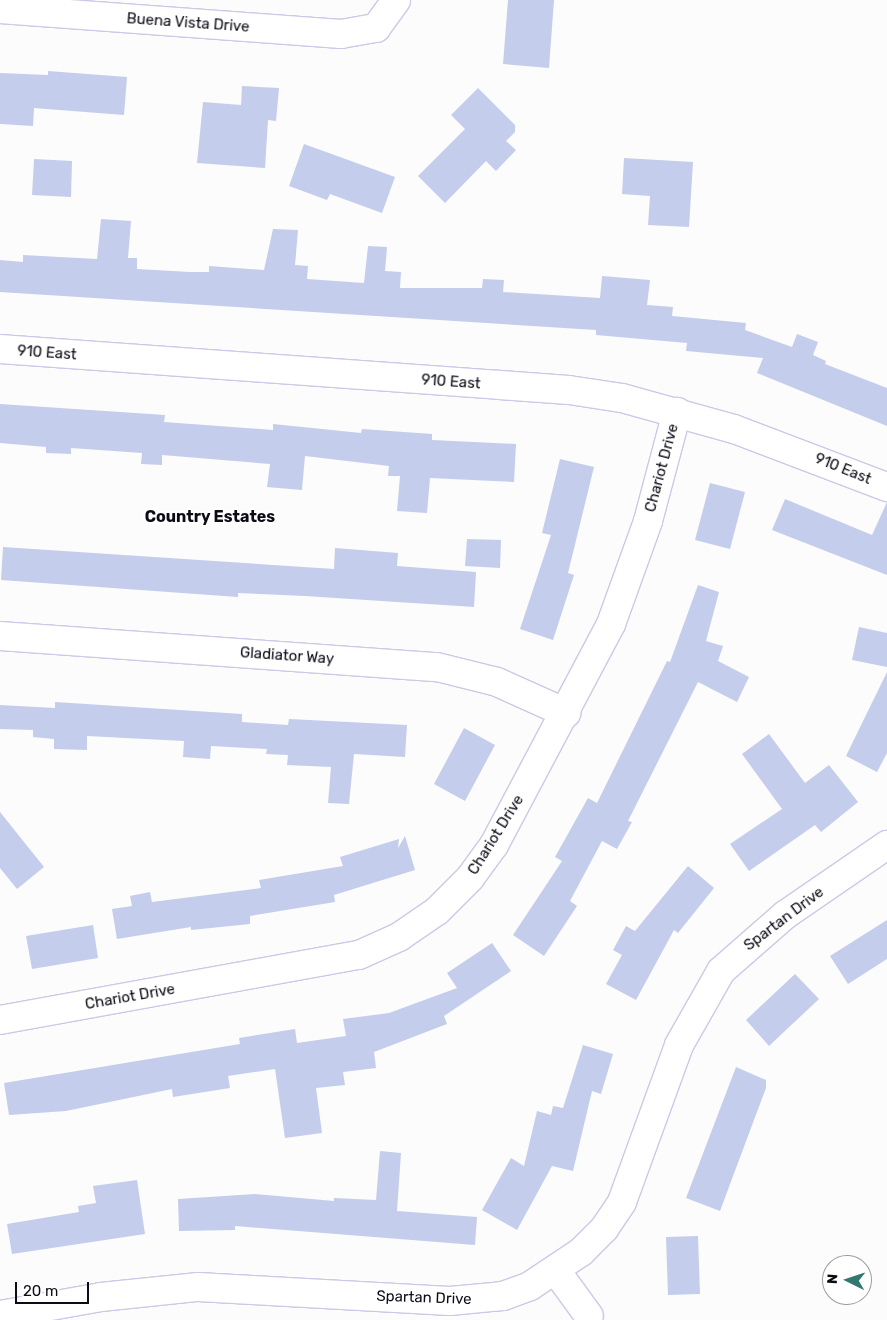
<!DOCTYPE html>
<style>
body{margin:0}
#map{position:relative;width:887px;height:1320px;overflow:hidden;background:#fcfcfc;font-family:Rubik,sans-serif}
div>[style]{position:absolute}
.building>*{inset:0;background:#c4cdeb}
.roads{filter:drop-shadow(1px 0 #cdc8e6) drop-shadow(-1px 0 #cdc8e6) drop-shadow(0 1px #cdc8e6) drop-shadow(0 -1px #cdc8e6)}
.minor>*{height:28px;margin:-14px;padding:0 14px;transform-origin:14px;border-radius:14px;background:#fff}
span{translate:-50% -50%;white-space:nowrap;text-align:center;line-height:1.15;-webkit-text-stroke:5px #fff;paint-order:stroke}
.street-label{font-size:15px;color:#0d0b15}
.neighbourhood-label{font-size:16px;color:#0d0b15;font-weight:700}
.north{position:absolute;left:822px;top:1255px;width:50px;height:50px;box-sizing:border-box;background:#fff;border:1px solid #9e9da1;border-radius:50%;rotate:274deg;font-size:14px;font-weight:700;line-height:20px;text-align:center;color:#0d0b15}
.north::after{content:'';display:block;margin:auto;width:18px;height:22px;background:#317870;clip-path:polygon(50% 0,100% 100%,50% 72%,0 100%)}
.scale{position:absolute;left:15px;top:1282px;width:74px;height:22px;box-sizing:border-box;border:2px solid #0d0b15;border-top:0;padding-left:6px;font-size:15px;line-height:18px;white-space:nowrap;color:#0d0b15;-webkit-text-stroke:4px #fff;paint-order:stroke}
</style>
<div id="map">
<div class="building">
<div style="clip-path:polygon(508px 0,554px 0,549px 68px,503px 64px)"></div>
<div style="clip-path:polygon(48px 71px,127px 77px,124px 115px,34px 108px,33px 126px,0 124px,0 73px,48px 75px)"></div>
<div style="clip-path:polygon(242px 86px,279px 88px,276px 121px,268px 120px,265px 168px,197px 163px,203px 102px,241px 105px)"></div>
<div style="clip-path:polygon(478px 88px,515px 125px,515px 132px,506px 141px,516px 150px,496px 171px,486px 161px,445px 203px,418px 176px,465px 129px,451px 115px)"></div>
<div style="clip-path:polygon(304px 144px,395px 177px,382px 213px,330px 194px,327px 200px,289px 186px)"></div>
<div style="clip-path:polygon(624px 158px,693px 162px,689px 227px,648px 225px,650px 196px,622px 194px)"></div>
<div style="clip-path:polygon(34px 159px,72px 161px,71px 197px,32px 195px)"></div>
<div style="clip-path:polygon(101px 219px,131px 221px,128px 258px,137px 258px,137px 269px,190px 272px,209px 272px,209px 266px,264px 270px,273px 229px,298px 230px,295px 265px,308px 266px,307px 279px,364px 283px,368px 246px,387px 247px,385px 271px,401px 272px,400px 288px,482px 288px,483px 279px,504px 280px,503px 292px,600px 298px,602px 276px,650px 280px,647px 305px,673px 307px,672px 316px,746px 323px,745px 330px,792px 347px,797px 334px,818px 342px,813px 355px,826px 361px,825px 364px,887px 388px,887px 426px,757px 373px,763px 358px,686px 351px,687px 343px,596px 335px,596px 330px,0 292px,0 260px,23px 262px,23px 255px,97px 259px)"></div>
<div style="clip-path:polygon(0 404px,165px 415px,164px 422px,273px 430px,273px 424px,361px 433px,362px 429px,432px 434px,432px 440px,516px 444px,514px 482px,430px 478px,427px 513px,397px 511px,400px 476px,388px 476px,389px 466px,305px 456px,302px 490px,267px 487px,270px 464px,162px 455px,162px 465px,141px 464px,142px 453px,71px 448px,71px 454px,46px 453px,46px 447px,0 443px)"></div>
<div style="clip-path:polygon(560px 459px,594px 467px,568px 573px,574px 575px,553px 640px,520px 629px,551px 535px,542px 533px)"></div>
<div style="clip-path:polygon(710px 483px,745px 492px,730px 549px,695px 540px)"></div>
<div style="clip-path:polygon(785px 499px,872px 535px,887px 502px,887px 575px,772px 530px)"></div>
<div style="clip-path:polygon(467px 539px,501px 540px,500px 568px,465px 566px)"></div>
<div style="clip-path:polygon(3px 547px,334px 569px,335px 548px,398px 553px,397px 566px,476px 572px,474px 607px,305px 596px,238px 593px,238px 597px,1px 580px)"></div>
<div style="clip-path:polygon(698px 585px,719px 592px,706px 641px,723px 646px,718px 661px,749px 677px,737px 702px,698px 682px,628px 821px,632px 822px,617px 849px,602px 841px,570px 901px,577px 906px,544px 956px,513px 935px,562px 861px,555px 857px,588px 798px,597px 803px,667px 661px,670px 662px)"></div>
<div style="clip-path:polygon(859px 627px,887px 633px,887px 667px,852px 660px)"></div>
<div style="clip-path:polygon(887px 672px,887px 753px,877px 772px,846px 756px)"></div>
<div style="clip-path:polygon(55px 702px,242px 714px,242px 722px,288px 725px,289px 719px,407px 725px,405px 757px,354px 754px,349px 804px,328px 803px,331px 767px,287px 765px,288px 755px,266px 754px,267px 749px,211px 746px,210px 759px,183px 757px,184px 741px,87px 736px,87px 750px,54px 749px,54px 739px,33px 737px,33px 730px,0 729px,0 705px,55px 708px)"></div>
<div style="clip-path:polygon(464px 728px,495px 745px,465px 801px,434px 784px)"></div>
<div style="clip-path:polygon(769px 734px,805px 783px,829px 765px,858px 802px,821px 832px,815px 825px,749px 871px,730px 844px,782px 809px,742px 754px)"></div>
<div style="clip-path:polygon(0 812px,44px 867px,17px 889px,0 868px)"></div>
<div style="clip-path:polygon(405px 836px,415px 870px,334px 895px,335px 902px,250px 916px,250px 924px,191px 930px,191px 927px,117px 939px,112px 909px,132px 906px,130px 896px,150px 892px,152px 902px,261px 888px,259px 880px,343px 866px,340px 857px,399px 839px,398px 848px)"></div>
<div style="clip-path:polygon(688px 866px,714px 888px,678px 933px,674px 930px,636px 1000px,606px 984px,622px 955px,613px 950px,626px 926px,635px 931px)"></div>
<div style="clip-path:polygon(887px 920px,887px 959px,848px 984px,830px 956px)"></div>
<div style="clip-path:polygon(93px 925px,98px 958px,32px 969px,26px 936px)"></div>
<div style="clip-path:polygon(492px 943px,511px 971px,444px 1016px,447px 1024px,374px 1052px,376px 1068px,343px 1072px,345px 1085px,316px 1088px,322px 1133px,285px 1138px,275px 1069px,228px 1076px,230px 1088px,173px 1097px,172px 1089px,66px 1111px,9px 1115px,4px 1083px,240px 1044px,239px 1038px,295px 1029px,297px 1043px,346px 1036px,343px 1019px,389px 1013px,457px 988px,447px 973px)"></div>
<div style="clip-path:polygon(795px 974px,819px 999px,769px 1046px,746px 1020px)"></div>
<div style="clip-path:polygon(583px 1045px,613px 1054px,601px 1094px,592px 1091px,573px 1171px,552px 1166px,517px 1230px,482px 1210px,511px 1158px,524px 1166px,537px 1111px,551px 1115px,553px 1106px,563px 1108px)"></div>
<div style="clip-path:polygon(736px 1067px,766px 1080px,766px 1088px,720px 1211px,686px 1198px)"></div>
<div style="clip-path:polygon(380px 1151px,401px 1153px,397px 1211px,477px 1217px,475px 1245px,235px 1226px,235px 1230px,179px 1231px,178px 1199px,255px 1194px,334px 1201px,334px 1198px,376px 1200px)"></div>
<div style="clip-path:polygon(137px 1180px,145px 1234px,12px 1254px,7px 1224px,79px 1212px,78px 1206px,96px 1203px,93px 1186px)"></div>
<div style="clip-path:polygon(698px 1236px,700px 1294px,668px 1295px,666px 1237px)"></div>
</div>
<div class="roads">
<div class="minor">
<div style="left:0;top:9px;width:342px;rotate:4.2deg"></div>
<div style="left:341px;top:34px;width:36px;rotate:-10deg"></div>
<div style="left:376px;top:28px;width:34px;rotate:-54deg"></div>
<div style="left:0;top:349px;width:570px;rotate:4.12deg"></div>
<div style="left:569px;top:390px;width:54px;rotate:8.6deg"></div>
<div style="left:622px;top:398px;width:116px;rotate:15.5deg"></div>
<div style="left:734px;top:429px;width:164px;rotate:20.8deg"></div>
<div style="left:0;top:636px;width:438px;rotate:4.1deg"></div>
<div style="left:437px;top:667px;width:62px;rotate:14deg"></div>
<div style="left:497px;top:682px;width:76px;rotate:24.2deg"></div>
<div style="left:0;top:1020px;width:365px;rotate:-10.3deg"></div>
<div style="left:359px;top:955px;width:44px;rotate:-24.2deg"></div>
<div style="left:399px;top:937px;width:46px;rotate:-34.4deg"></div>
<div style="left:437px;top:911px;width:47px;rotate:-45deg"></div>
<div style="left:470px;top:878px;width:41px;rotate:-54deg"></div>
<div style="left:494px;top:845px;width:250px;rotate:-62.1deg"></div>
<div style="left:611px;top:624px;width:109px;rotate:-70.2deg"></div>
<div style="left:648px;top:521px;width:113px;rotate:-75.1deg"></div>
<div style="left:557px;top:1272px;width:54px;rotate:54deg"></div>
<div style="left:0;top:1315px;width:103px;rotate:-10.1deg"></div>
<div style="left:101px;top:1297px;width:98px;rotate:-5.9deg"></div>
<div style="left:198px;top:1287px;width:252px;rotate:3.2deg"></div>
<div style="left:450px;top:1301px;width:53px;rotate:-5.4deg"></div>
<div style="left:503px;top:1296px;width:29px;rotate:-20deg"></div>
<div style="left:530px;top:1286px;width:61px;rotate:-33.7deg"></div>
<div style="left:581px;top:1252px;width:33px;rotate:-45deg"></div>
<div style="left:604px;top:1229px;width:32px;rotate:-56deg"></div>
<div style="left:622px;top:1202px;width:167px;rotate:-70deg"></div>
<div style="left:679px;top:1045px;width:85px;rotate:-60.4deg"></div>
<div style="left:721px;top:971px;width:85px;rotate:-41.2deg"></div>
<div style="left:785px;top:915px;width:124px;rotate:-34.5deg"></div>
</div>
</div>
<div class="street-label">
<span style="left:188px;top:23px;rotate:4deg">Buena Vista Drive</span>
<span style="left:47px;top:353px;rotate:4deg">910 East</span>
<span style="left:451px;top:382px;rotate:4deg">910 East</span>
<span style="left:662px;top:468px;rotate:-75deg">Chariot Drive</span>
<span style="left:843px;top:469px;rotate:22deg">910 East</span>
<span style="left:287px;top:656px;rotate:4deg">Gladiator Way</span>
<span style="left:496px;top:835px;rotate:-58deg">Chariot Drive</span>
<span style="left:784px;top:919px;rotate:-37deg">Spartan Drive</span>
<span style="left:130px;top:997px;rotate:-10deg">Chariot Drive</span>
<span style="left:424px;top:1298px;rotate:2deg">Spartan Drive</span>
</div>
<div class="neighbourhood-label">
<span style="left:210px;top:517px">Country Estates</span>
</div>
<div class="north">N</div>
<div class="scale">20 m</div>
</div>
